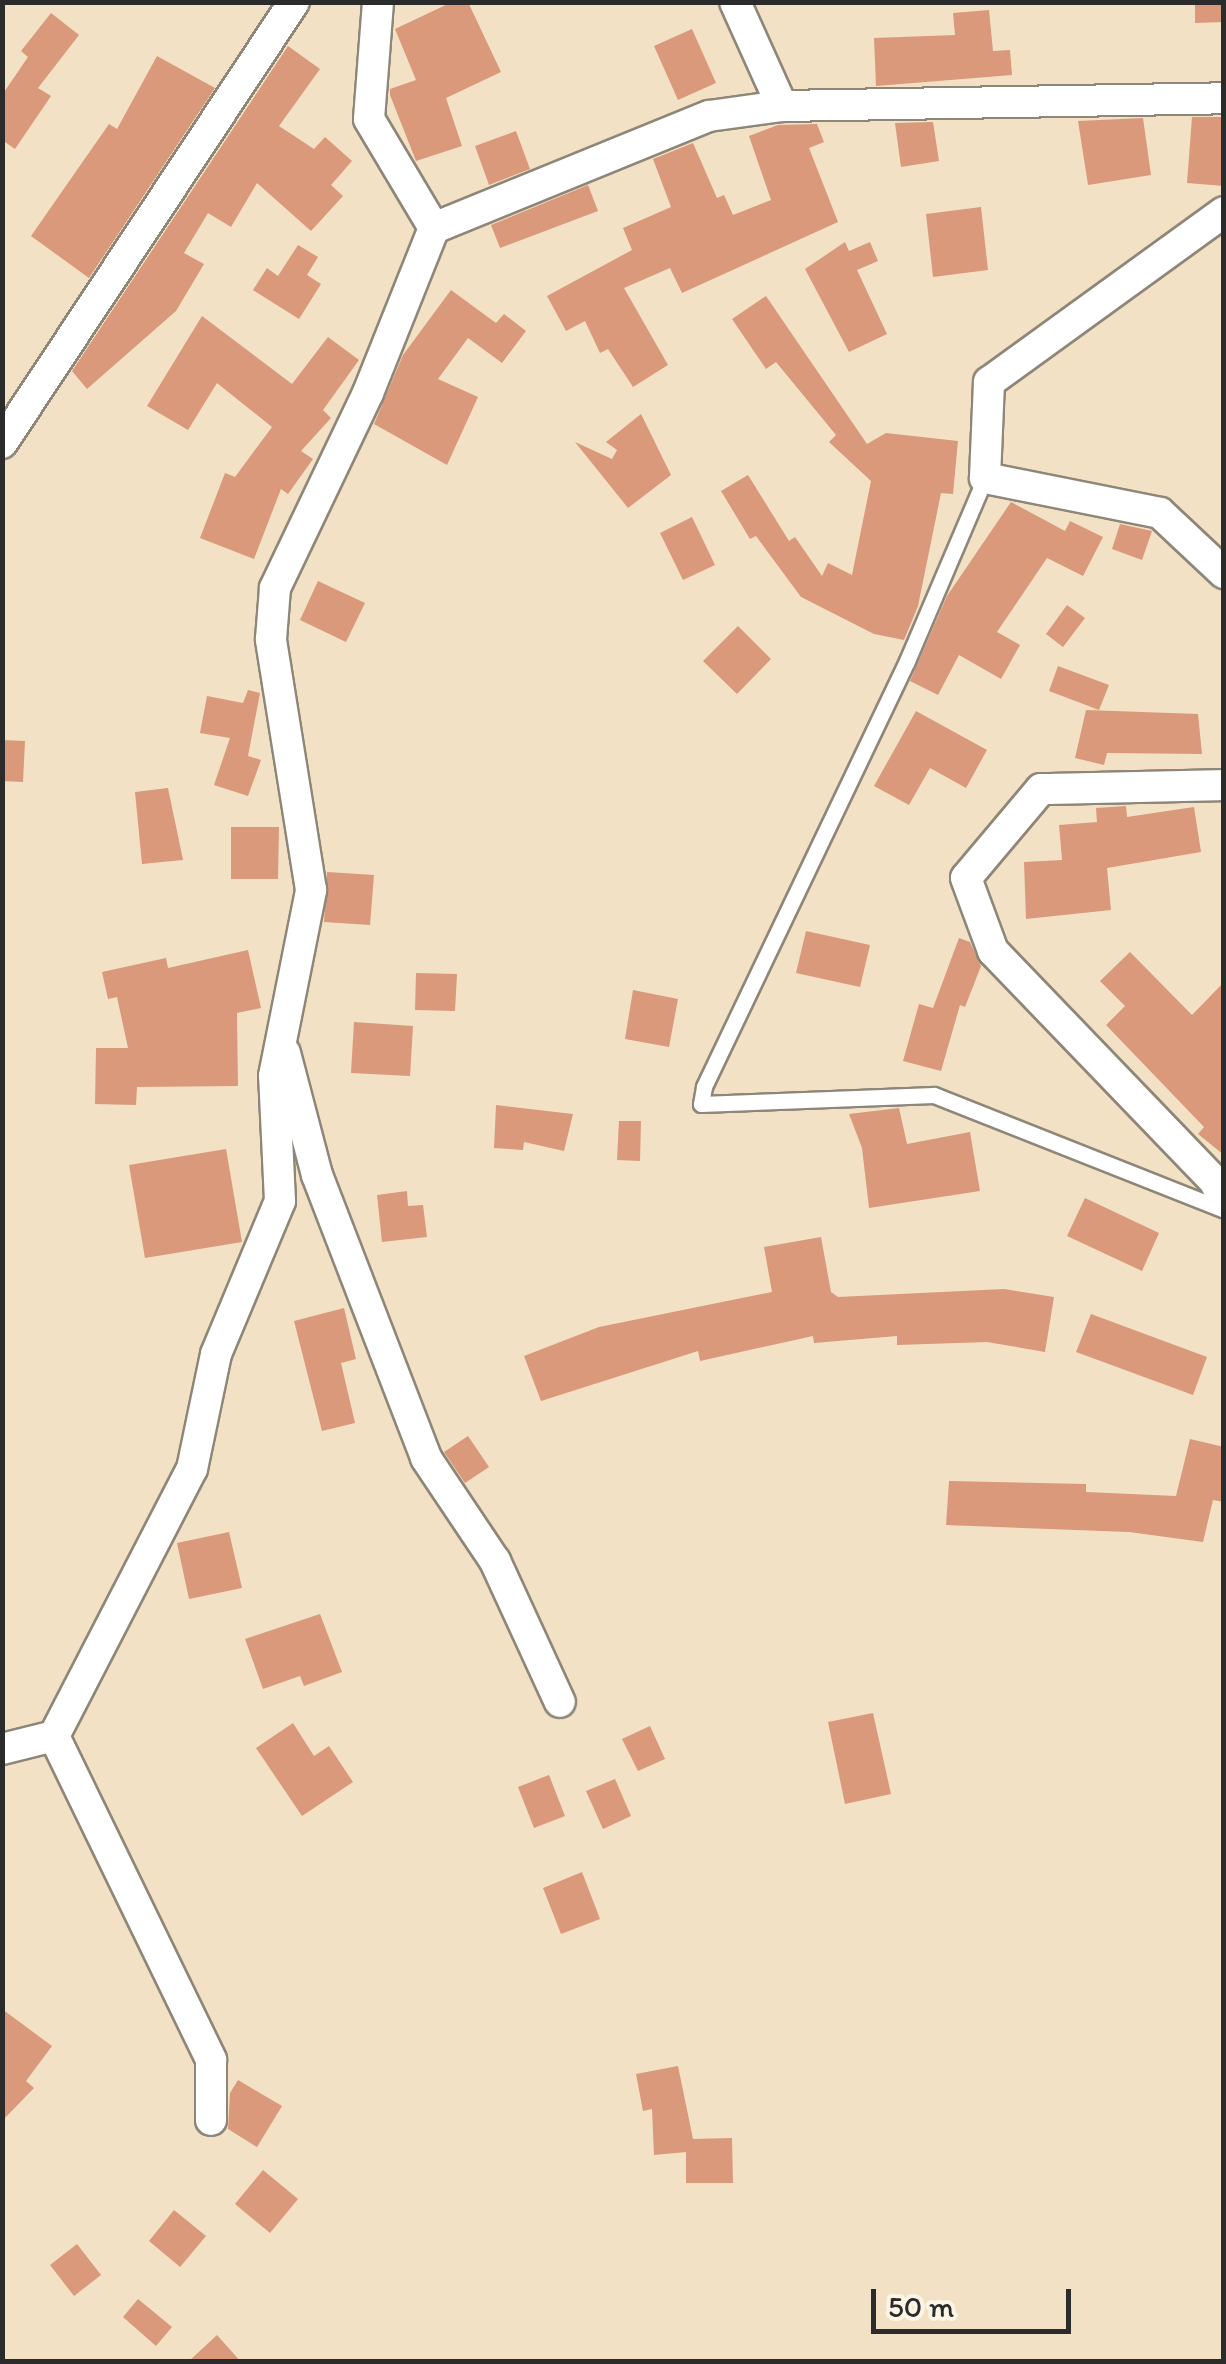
<!DOCTYPE html>
<style>
body{margin:0}
#map{position:relative;width:1226px;height:2364px;overflow:hidden;background:#f2e1c4;font-family:Itim,sans-serif}
div>[style]{position:absolute}
.building>*{inset:0;background:#da997a}
.roads{filter:drop-shadow(2px 0 #8e8678) drop-shadow(-2px 0 #8e8678) drop-shadow(0 2px #8e8678) drop-shadow(0 -2px #8e8678)}
.service>*{height:15px;margin:-7.5px;padding:0 7.5px;transform-origin:7.5px;border-radius:7.5px;background:#fff}
.minor>*{height:30px;margin:-15px;padding:0 15px;transform-origin:15px;border-radius:15px;background:#fff}
span{translate:-50% -50%;white-space:nowrap;text-align:center;line-height:1.15;-webkit-text-stroke:10px #fcf5e5;paint-order:stroke}
.frame{position:absolute;inset:0;border:5px solid #2b2b2b;pointer-events:none}
.scale{position:absolute;left:871px;top:2289px;width:200px;height:45px;box-sizing:border-box;border:5px solid #2b2b2b;border-top:0;padding-left:12px;font-size:30px;line-height:35px;white-space:nowrap;color:#2b2b2b;-webkit-text-stroke:8px #fcf5e5;paint-order:stroke}
</style>
<div id="map">
<div class="building">
<div style="clip-path:polygon(452px 2px,468px 2px,501px 72px,446px 98px,462px 146px,416px 161px,390px 95px,390px 89px,416px 80px,395px 29px)"></div>
<div style="clip-path:polygon(1195px 2px,1224px 2px,1224px 22px,1195px 23px)"></div>
<div style="clip-path:polygon(989px 10px,993px 51px,1010px 50px,1012px 75px,876px 86px,874px 38px,955px 35px,953px 13px)"></div>
<div style="clip-path:polygon(51px 13px,79px 35px,38px 88px,51px 96px,15px 149px,2px 140px,2px 95px,28px 57px,21px 51px)"></div>
<div style="clip-path:polygon(692px 29px,716px 83px,678px 100px,654px 46px)"></div>
<div style="clip-path:polygon(288px 46px,320px 69px,279px 126px,314px 149px,325px 137px,352px 161px,331px 185px,343px 196px,311px 231px,257px 183px,231px 227px,208px 213px,184px 253px,204px 264px,176px 311px,87px 389px,72px 371px)"></div>
<div style="clip-path:polygon(157px 56px,215px 88px,89px 278px,31px 236px,109px 124px,117px 129px)"></div>
<div style="clip-path:polygon(1192px 117px,1224px 117px,1224px 186px,1187px 183px)"></div>
<div style="clip-path:polygon(1143px 118px,1151px 175px,1088px 185px,1078px 121px)"></div>
<div style="clip-path:polygon(933px 122px,939px 161px,901px 167px,895px 123px)"></div>
<div style="clip-path:polygon(817px 124px,824px 142px,809px 148px,838px 222px,682px 293px,670px 268px,624px 288px,668px 365px,633px 387px,608px 349px,600px 353px,585px 321px,566px 331px,547px 296px,632px 250px,623px 228px,671px 207px,653px 159px,693px 143px,717px 198px,724px 195px,733px 215px,771px 200px,749px 136px,778px 125px)"></div>
<div style="clip-path:polygon(516px 131px,530px 169px,489px 185px,475px 146px)"></div>
<div style="clip-path:polygon(588px 185px,598px 211px,500px 248px,491px 225px)"></div>
<div style="clip-path:polygon(981px 207px,988px 270px,933px 277px,926px 214px)"></div>
<div style="clip-path:polygon(845px 242px,849px 251px,870px 242px,878px 261px,857px 270px,887px 334px,849px 352px,805px 269px)"></div>
<div style="clip-path:polygon(298px 245px,318px 257px,307px 275px,321px 284px,299px 319px,253px 290px,267px 268px,278px 276px)"></div>
<div style="clip-path:polygon(451px 290px,496px 323px,504px 314px,526px 331px,502px 363px,468px 338px,438px 379px,478px 397px,447px 465px,374px 424px,403px 355px)"></div>
<div style="clip-path:polygon(766px 296px,867px 444px,886px 433px,958px 441px,953px 494px,941px 493px,918px 606px,904px 640px,874px 634px,801px 597px,756px 536px,750px 539px,721px 491px,748px 475px,789px 541px,795px 537px,822px 576px,828px 563px,852px 575px,871px 481px,829px 442px,836px 435px,776px 362px,766px 369px,732px 319px)"></div>
<div style="clip-path:polygon(202px 316px,292px 384px,328px 337px,359px 360px,323px 410px,331px 418px,301px 451px,313px 459px,288px 494px,281px 489px,254px 559px,200px 538px,225px 473px,235px 477px,272px 427px,217px 383px,188px 430px,147px 406px)"></div>
<div style="clip-path:polygon(641px 414px,671px 475px,628px 508px,575px 442px,612px 459px,617px 450px,606px 442px)"></div>
<div style="clip-path:polygon(1011px 502px,1065px 531px,1070px 521px,1103px 537px,1083px 576px,1047px 558px,997px 632px,1020px 645px,1001px 679px,959px 655px,938px 695px,910px 681px,947px 596px)"></div>
<div style="clip-path:polygon(692px 517px,715px 565px,683px 580px,660px 533px)"></div>
<div style="clip-path:polygon(1120px 524px,1152px 531px,1142px 560px,1112px 549px)"></div>
<div style="clip-path:polygon(318px 581px,365px 603px,346px 642px,300px 620px)"></div>
<div style="clip-path:polygon(1067px 605px,1085px 618px,1063px 647px,1046px 634px)"></div>
<div style="clip-path:polygon(738px 626px,771px 659px,737px 694px,703px 661px)"></div>
<div style="clip-path:polygon(1058px 666px,1109px 685px,1099px 710px,1049px 691px)"></div>
<div style="clip-path:polygon(248px 690px,260px 693px,248px 756px,261px 760px,248px 796px,214px 785px,230px 738px,200px 733px,207px 696px,243px 703px)"></div>
<div style="clip-path:polygon(1086px 710px,1198px 714px,1202px 754px,1107px 753px,1104px 765px,1075px 758px)"></div>
<div style="clip-path:polygon(916px 711px,987px 750px,966px 788px,930px 768px,909px 805px,874px 786px)"></div>
<div style="clip-path:polygon(2px 740px,25px 741px,23px 782px,2px 781px)"></div>
<div style="clip-path:polygon(168px 788px,183px 860px,142px 864px,135px 792px)"></div>
<div style="clip-path:polygon(1126px 806px,1127px 817px,1194px 807px,1201px 852px,1107px 868px,1111px 910px,1026px 919px,1024px 862px,1062px 860px,1059px 825px,1097px 822px,1096px 808px)"></div>
<div style="clip-path:polygon(231px 827px,279px 827px,278px 879px,231px 879px)"></div>
<div style="clip-path:polygon(327px 872px,374px 875px,370px 925px,324px 922px)"></div>
<div style="clip-path:polygon(806px 931px,870px 945px,860px 987px,796px 973px)"></div>
<div style="clip-path:polygon(959px 938px,970px 942px,981px 966px,965px 1007px,960px 1005px,941px 1071px,903px 1061px,919px 1004px,933px 1008px)"></div>
<div style="clip-path:polygon(248px 950px,261px 1008px,237px 1013px,238px 1086px,137px 1087px,136px 1105px,95px 1104px,96px 1048px,128px 1048px,117px 997px,108px 999px,102px 972px,166px 958px,168px 968px)"></div>
<div style="clip-path:polygon(1130px 952px,1192px 1015px,1224px 982px,1224px 1155px,1198px 1134px,1204px 1127px,1106px 1025px,1125px 1006px,1100px 981px)"></div>
<div style="clip-path:polygon(416px 973px,457px 974px,455px 1011px,415px 1010px)"></div>
<div style="clip-path:polygon(633px 990px,678px 999px,669px 1047px,625px 1039px)"></div>
<div style="clip-path:polygon(354px 1022px,413px 1026px,410px 1076px,351px 1073px)"></div>
<div style="clip-path:polygon(496px 1105px,573px 1114px,564px 1151px,524px 1142px,523px 1150px,494px 1148px)"></div>
<div style="clip-path:polygon(899px 1108px,907px 1144px,970px 1132px,980px 1191px,869px 1208px,862px 1148px,849px 1114px)"></div>
<div style="clip-path:polygon(619px 1121px,641px 1121px,640px 1161px,617px 1160px)"></div>
<div style="clip-path:polygon(226px 1149px,242px 1242px,145px 1258px,129px 1165px)"></div>
<div style="clip-path:polygon(407px 1191px,408px 1206px,423px 1205px,427px 1237px,382px 1242px,377px 1195px)"></div>
<div style="clip-path:polygon(1085px 1198px,1159px 1233px,1142px 1271px,1067px 1236px)"></div>
<div style="clip-path:polygon(821px 1237px,831px 1292px,838px 1297px,1004px 1289px,1054px 1297px,1045px 1352px,987px 1342px,897px 1345px,897px 1336px,814px 1343px,813px 1336px,700px 1361px,698px 1351px,541px 1401px,524px 1356px,599px 1327px,772px 1292px,764px 1247px)"></div>
<div style="clip-path:polygon(344px 1308px,356px 1359px,341px 1363px,355px 1423px,322px 1431px,294px 1321px)"></div>
<div style="clip-path:polygon(1091px 1314px,1207px 1357px,1193px 1395px,1076px 1352px)"></div>
<div style="clip-path:polygon(468px 1436px,489px 1467px,465px 1483px,444px 1452px)"></div>
<div style="clip-path:polygon(1190px 1439px,1224px 1447px,1224px 1502px,1213px 1500px,1203px 1542px,1129px 1532px,946px 1525px,949px 1481px,1086px 1484px,1086px 1492px,1176px 1496px)"></div>
<div style="clip-path:polygon(229px 1532px,242px 1588px,189px 1599px,177px 1543px)"></div>
<div style="clip-path:polygon(320px 1614px,342px 1672px,304px 1686px,300px 1676px,263px 1689px,245px 1639px)"></div>
<div style="clip-path:polygon(873px 1713px,891px 1794px,845px 1804px,828px 1722px)"></div>
<div style="clip-path:polygon(293px 1723px,314px 1756px,329px 1746px,353px 1782px,302px 1816px,256px 1748px)"></div>
<div style="clip-path:polygon(650px 1726px,665px 1759px,638px 1771px,622px 1739px)"></div>
<div style="clip-path:polygon(549px 1775px,565px 1816px,534px 1828px,518px 1787px)"></div>
<div style="clip-path:polygon(615px 1779px,631px 1816px,603px 1829px,586px 1791px)"></div>
<div style="clip-path:polygon(582px 1872px,600px 1919px,561px 1934px,543px 1888px)"></div>
<div style="clip-path:polygon(2px 2009px,52px 2046px,26px 2081px,34px 2088px,2px 2121px)"></div>
<div style="clip-path:polygon(678px 2066px,693px 2139px,732px 2138px,733px 2183px,686px 2183px,686px 2152px,654px 2155px,652px 2109px,643px 2111px,636px 2074px)"></div>
<div style="clip-path:polygon(238px 2080px,282px 2106px,257px 2147px,228px 2129px,230px 2093px)"></div>
<div style="clip-path:polygon(263px 2170px,298px 2199px,270px 2233px,235px 2204px)"></div>
<div style="clip-path:polygon(174px 2210px,206px 2236px,180px 2267px,149px 2241px)"></div>
<div style="clip-path:polygon(77px 2244px,101px 2275px,74px 2296px,50px 2265px)"></div>
<div style="clip-path:polygon(138px 2299px,172px 2327px,156px 2346px,123px 2317px)"></div>
<div style="clip-path:polygon(217px 2335px,241px 2362px,188px 2362px)"></div>
</div>
<div class="roads">
<div class="service">
<div style="left:985px;top:478px;width:199px;rotate:113.1deg"></div>
<div style="left:907px;top:661px;width:472px;rotate:115.5deg"></div>
<div style="left:704px;top:1087px;width:17px;rotate:100deg"></div>
<div style="left:701px;top:1104px;width:233px;rotate:-2.2deg"></div>
<div style="left:934px;top:1095px;width:312px;rotate:21.6deg"></div>
</div>
<div class="minor">
<div style="left:378px;top:2px;width:117px;rotate:94.4deg"></div>
<div style="left:369px;top:119px;width:127px;rotate:59.2deg"></div>
<div style="left:735px;top:2px;width:114px;rotate:65.7deg"></div>
<div style="left:1224px;top:212px;width:290px;rotate:144.1deg"></div>
<div style="left:989px;top:382px;width:96px;rotate:92.4deg"></div>
<div style="left:985px;top:478px;width:178px;rotate:11.3deg"></div>
<div style="left:1160px;top:513px;width:88px;rotate:43.2deg"></div>
<div style="left:2px;top:443px;width:529px;rotate:-56.49deg"></div>
<div style="left:1224px;top:785px;width:183px;rotate:178.7deg"></div>
<div style="left:1041px;top:789px;width:116px;rotate:130.1deg"></div>
<div style="left:966px;top:878px;width:78px;rotate:69.7deg"></div>
<div style="left:993px;top:951px;width:320px;rotate:46.1deg"></div>
<div style="left:1215px;top:1182px;width:21px;rotate:65deg"></div>
<div style="left:285px;top:1053px;width:126px;rotate:75.3deg"></div>
<div style="left:317px;top:1175px;width:303px;rotate:68.9deg"></div>
<div style="left:426px;top:1458px;width:124px;rotate:56.2deg"></div>
<div style="left:495px;top:1561px;width:155px;rotate:65.3deg"></div>
<div style="left:54px;top:1736px;width:301px;rotate:-62.7deg"></div>
<div style="left:192px;top:1469px;width:117px;rotate:-78.2deg"></div>
<div style="left:216px;top:1354px;width:166px;rotate:-67.3deg"></div>
<div style="left:280px;top:1201px;width:125px;rotate:-92.7deg"></div>
<div style="left:274px;top:1076px;width:190px;rotate:-78.7deg"></div>
<div style="left:311px;top:890px;width:254px;rotate:-99.1deg"></div>
<div style="left:271px;top:639px;width:51px;rotate:-85.5deg"></div>
<div style="left:275px;top:588px;width:216px;rotate:-64.5deg"></div>
<div style="left:368px;top:393px;width:178px;rotate:-68.2deg"></div>
<div style="left:434px;top:228px;width:297px;rotate:-22.2deg"></div>
<div style="left:709px;top:116px;width:74px;rotate:-7.8deg"></div>
<div style="left:782px;top:106px;width:442px;rotate:-1deg"></div>
<div style="left:2px;top:1749px;width:54px;rotate:-14deg"></div>
<div style="left:54px;top:1736px;width:360px;rotate:64.1deg"></div>
<div style="left:211px;top:2060px;width:60px;rotate:90deg"></div>
</div>
</div>
<div class="frame"></div>
<div class="scale">50 m</div>
</div>
